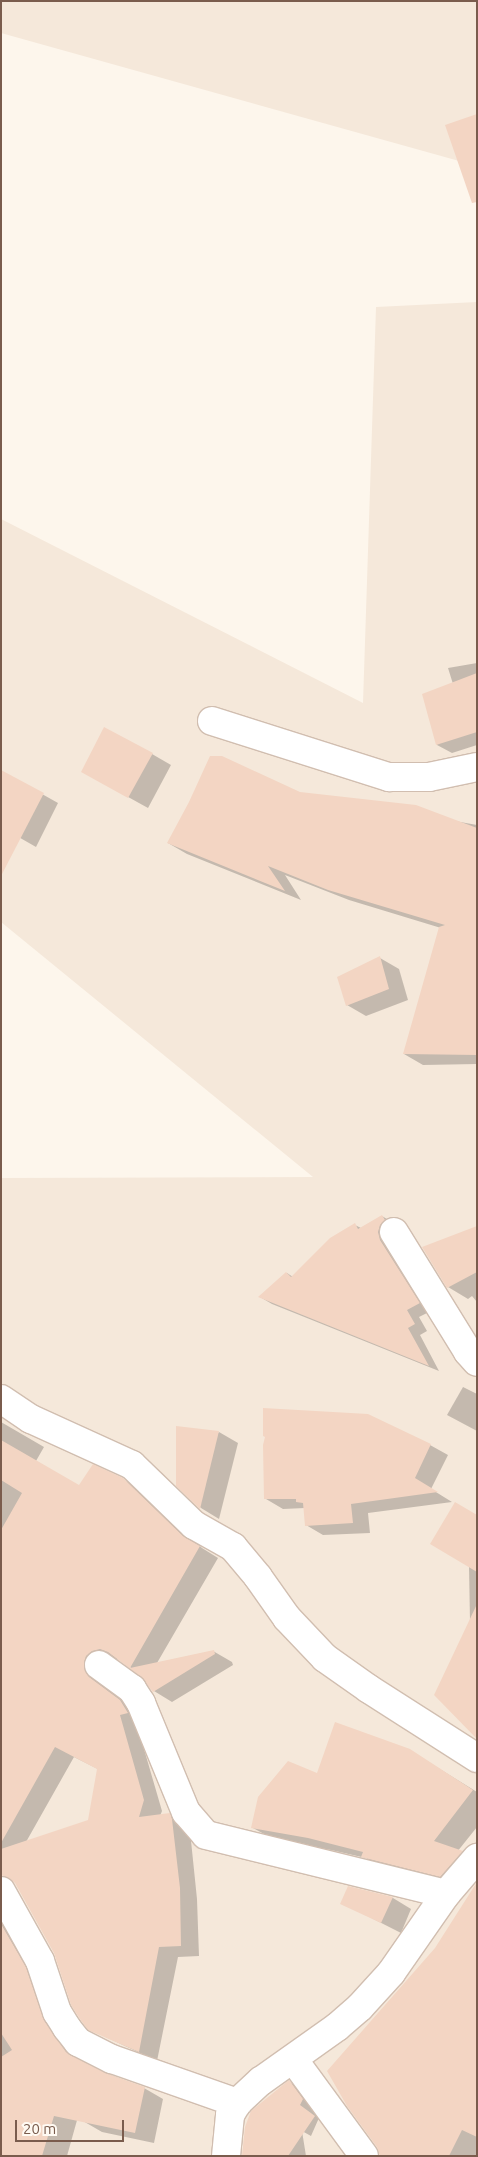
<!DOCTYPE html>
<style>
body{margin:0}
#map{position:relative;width:478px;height:2157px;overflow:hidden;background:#fdf6ec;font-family:Ubuntu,sans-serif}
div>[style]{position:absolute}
.residential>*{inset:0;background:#f5e8da}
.shadow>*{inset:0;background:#0003}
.building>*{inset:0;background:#f3d5c3}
.roads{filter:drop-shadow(1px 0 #d1beb0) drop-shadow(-1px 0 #d1beb0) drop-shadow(0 1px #d1beb0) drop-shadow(0 -1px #d1beb0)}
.minor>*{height:28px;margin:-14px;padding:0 14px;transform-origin:14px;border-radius:14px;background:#fff}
span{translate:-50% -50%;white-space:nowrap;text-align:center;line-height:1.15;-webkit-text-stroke:5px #fffaf3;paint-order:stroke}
.frame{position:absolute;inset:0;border:2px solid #7a5c4d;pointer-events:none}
.scale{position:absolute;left:15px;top:2120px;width:109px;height:22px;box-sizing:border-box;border:2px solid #7a5c4d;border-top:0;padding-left:6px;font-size:15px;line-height:18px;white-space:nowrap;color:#7a5c4d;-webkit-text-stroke:4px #fffaf3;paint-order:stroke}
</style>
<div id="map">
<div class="residential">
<div style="clip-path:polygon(1px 1px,477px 1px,477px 166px,1px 33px)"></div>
<div style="clip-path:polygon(477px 302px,477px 2156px,1px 2156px,1px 1178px,313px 1177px,1px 922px,1px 519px,363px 703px,376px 307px)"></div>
</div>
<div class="shadow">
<div style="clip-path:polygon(477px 663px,477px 745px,452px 753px,437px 745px,453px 684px,448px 668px)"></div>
<div style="clip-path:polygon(152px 754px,171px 765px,148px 808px,101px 782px)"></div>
<div style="clip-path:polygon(1px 771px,58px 803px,36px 847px,1px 827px)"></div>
<div style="clip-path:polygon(300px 793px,477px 825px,477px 1064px,423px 1065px,404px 1054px,441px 928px,349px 900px,285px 875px,301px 900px,187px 854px,168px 843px)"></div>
<div style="clip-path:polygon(380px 958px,399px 969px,408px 1000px,366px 1016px,347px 1005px)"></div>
<div style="clip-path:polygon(382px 1216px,395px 1224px,431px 1311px,419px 1317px,427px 1331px,420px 1335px,439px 1371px,272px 1304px,260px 1297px,287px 1273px,293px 1277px,355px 1225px,361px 1228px)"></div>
<div style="clip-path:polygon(477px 1228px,477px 1302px,472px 1296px,468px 1299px,448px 1287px)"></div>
<div style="clip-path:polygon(463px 1387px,477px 1394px,477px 1431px,447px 1415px)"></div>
<div style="clip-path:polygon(evenodd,1px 1422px,44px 1447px,36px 1461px,80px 1487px,122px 1479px,141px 1490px,202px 1548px,218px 1558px,157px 1663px,213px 1651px,232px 1662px,233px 1665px,172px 1702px,154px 1691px,142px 1676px,119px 1659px,111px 1661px,102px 1682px,108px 1689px,139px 1712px,137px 1725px,162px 1811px,160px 1816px,169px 1815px,188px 1825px,190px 1831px,197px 1899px,199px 1956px,178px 1957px,157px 2061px,89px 2029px,55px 1953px,16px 1883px,1px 1863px,1px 1422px,74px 1757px,98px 1769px,89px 1821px,26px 1842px,74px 1757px)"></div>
<div style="clip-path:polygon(219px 1432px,238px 1443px,219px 1519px,201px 1508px,177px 1485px)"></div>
<div style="clip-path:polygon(430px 1445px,448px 1455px,431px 1489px,452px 1502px,368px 1513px,370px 1533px,323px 1535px,306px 1525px,305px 1508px,283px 1509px,266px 1499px)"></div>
<div style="clip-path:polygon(477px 1516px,477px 1738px,470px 1622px,469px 1566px)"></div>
<div style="clip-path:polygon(409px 1750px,477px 1792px,477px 1827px,457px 1852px,471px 1860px,451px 1885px,384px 1869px,366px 1858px,331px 1850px,275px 1840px,253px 1828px,318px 1774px)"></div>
<div style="clip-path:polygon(349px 1888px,393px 1898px,411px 1909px,401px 1933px,342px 1903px)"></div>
<div style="clip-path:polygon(1px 1889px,76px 2051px,90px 2067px,144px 2088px,163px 2099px,154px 2143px,102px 2132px,83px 2121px,81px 2106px,67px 2156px,1px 2155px)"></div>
<div style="clip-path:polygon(477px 1989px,477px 2156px,381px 2156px)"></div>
<div style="clip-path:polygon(289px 2082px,308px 2093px,322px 2111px,311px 2136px,302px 2131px,306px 2156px,244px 2156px)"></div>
</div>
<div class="building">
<div style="clip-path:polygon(477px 114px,477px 202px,472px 203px,445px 125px)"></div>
<div style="clip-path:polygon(477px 673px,477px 732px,436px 745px,422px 694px)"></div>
<div style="clip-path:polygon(104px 727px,153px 753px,128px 798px,81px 772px)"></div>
<div style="clip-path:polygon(210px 756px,222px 756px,300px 792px,416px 805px,477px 828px,477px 1055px,403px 1054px,439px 927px,445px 925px,328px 890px,268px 866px,285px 891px,167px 843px,189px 802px)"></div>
<div style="clip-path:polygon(1px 770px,44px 793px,1px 876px)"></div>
<div style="clip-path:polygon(380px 956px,389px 989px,346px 1006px,337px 977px)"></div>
<div style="clip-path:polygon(382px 1215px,385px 1220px,380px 1225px,378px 1232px,380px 1240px,420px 1303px,407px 1310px,415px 1324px,408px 1328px,429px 1366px,258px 1297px,286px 1272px,291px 1277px,330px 1238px,355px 1223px,358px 1229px)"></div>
<div style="clip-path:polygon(477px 1226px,477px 1272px,447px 1288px,422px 1247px)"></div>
<div style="clip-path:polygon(263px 1408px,368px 1414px,431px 1444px,415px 1478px,438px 1492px,351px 1504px,353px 1523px,305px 1526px,303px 1503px,296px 1502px,296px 1499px,264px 1499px,263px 1445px,265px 1437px,263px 1436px)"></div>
<div style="clip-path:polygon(176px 1426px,219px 1431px,200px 1509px,176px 1486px)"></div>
<div style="clip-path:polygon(1px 1440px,79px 1485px,93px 1464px,123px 1478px,183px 1536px,200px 1546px,130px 1668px,214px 1650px,215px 1654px,153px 1692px,141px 1677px,108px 1652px,100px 1649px,92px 1651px,86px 1656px,84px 1663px,85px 1671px,89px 1677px,120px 1700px,128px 1713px,120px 1715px,144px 1800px,139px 1817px,170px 1813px,172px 1819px,180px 1888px,181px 1946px,159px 1947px,139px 2052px,88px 2030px,80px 2019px,71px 2005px,54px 1953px,15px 1883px,9px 1878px,1px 1875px,1px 1849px,88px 1820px,97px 1769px,55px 1747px,1px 1843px,1px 1530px,22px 1493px,1px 1480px)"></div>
<div style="clip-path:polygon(455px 1502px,477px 1515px,477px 1572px,430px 1544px)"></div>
<div style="clip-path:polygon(477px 1604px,477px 1739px,434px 1695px)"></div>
<div style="clip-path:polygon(335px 1722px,410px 1749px,473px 1790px,434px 1841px,463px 1851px,440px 1877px,361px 1857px,363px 1852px,308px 1838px,251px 1828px,258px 1797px,288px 1761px,317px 1773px)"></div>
<div style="clip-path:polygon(477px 1882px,477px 2137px,462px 2130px,449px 2156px,380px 2156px,377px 2147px,347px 2106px,327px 2071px,435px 1948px)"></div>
<div style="clip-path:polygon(348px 1886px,393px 1897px,381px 1923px,340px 1904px)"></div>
<div style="clip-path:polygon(1px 1924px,26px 1967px,44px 2020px,66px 2052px,105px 2073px,145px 2087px,135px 2133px,54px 2116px,42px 2156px,1px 2156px,1px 2057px,12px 2050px,1px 2033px)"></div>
<div style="clip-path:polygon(289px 2080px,303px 2099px,300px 2105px,315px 2116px,288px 2156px,242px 2156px,245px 2127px,251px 2111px)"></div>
</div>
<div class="roads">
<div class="minor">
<div style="left:212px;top:721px;width:186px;rotate:17.6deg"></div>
<div style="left:389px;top:777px;width:40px"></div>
<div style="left:429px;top:777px;width:49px;rotate:-11.8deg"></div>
<div style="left:394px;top:1232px;width:141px;rotate:58.3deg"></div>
<div style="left:468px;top:1352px;width:13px;rotate:48deg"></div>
<div style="left:1px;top:1399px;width:36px;rotate:34deg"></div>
<div style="left:31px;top:1419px;width:111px;rotate:24.5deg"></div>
<div style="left:132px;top:1465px;width:86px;rotate:44.1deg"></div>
<div style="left:194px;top:1525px;width:45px;rotate:29.4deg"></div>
<div style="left:233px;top:1547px;width:39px;rotate:50deg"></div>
<div style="left:258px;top:1577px;width:50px;rotate:54.7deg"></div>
<div style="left:287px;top:1618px;width:55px;rotate:46.5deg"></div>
<div style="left:325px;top:1658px;width:54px;rotate:35.2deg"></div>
<div style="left:369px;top:1689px;width:128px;rotate:32.6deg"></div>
<div style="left:99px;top:1665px;width:41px;rotate:36deg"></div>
<div style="left:132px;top:1689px;width:17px;rotate:57deg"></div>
<div style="left:141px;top:1703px;width:118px;rotate:67.6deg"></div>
<div style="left:186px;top:1812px;width:30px;rotate:49deg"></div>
<div style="left:206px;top:1835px;width:247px;rotate:13.8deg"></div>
<div style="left:1px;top:1891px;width:80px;rotate:60.9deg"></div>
<div style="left:40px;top:1961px;width:54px;rotate:71.6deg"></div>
<div style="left:57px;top:2012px;width:19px;rotate:58deg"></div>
<div style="left:67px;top:2028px;width:18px;rotate:52deg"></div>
<div style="left:78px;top:2042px;width:38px;rotate:27deg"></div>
<div style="left:112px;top:2059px;width:133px;rotate:19.4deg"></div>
<div style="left:293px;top:2059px;width:120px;rotate:53.8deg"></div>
<div style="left:226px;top:2156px;width:41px;rotate:-84.4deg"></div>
<div style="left:230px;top:2115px;width:14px;rotate:-60deg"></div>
<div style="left:237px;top:2103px;width:33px;rotate:-43deg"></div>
<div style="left:261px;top:2081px;width:93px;rotate:-35.4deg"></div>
<div style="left:337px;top:2027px;width:30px;rotate:-41deg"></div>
<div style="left:360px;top:2007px;width:46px;rotate:-47.6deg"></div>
<div style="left:391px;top:1973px;width:96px;rotate:-55.2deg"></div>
<div style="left:446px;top:1894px;width:48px;rotate:-49.3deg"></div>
</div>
</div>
<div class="frame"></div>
<div class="scale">20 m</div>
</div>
